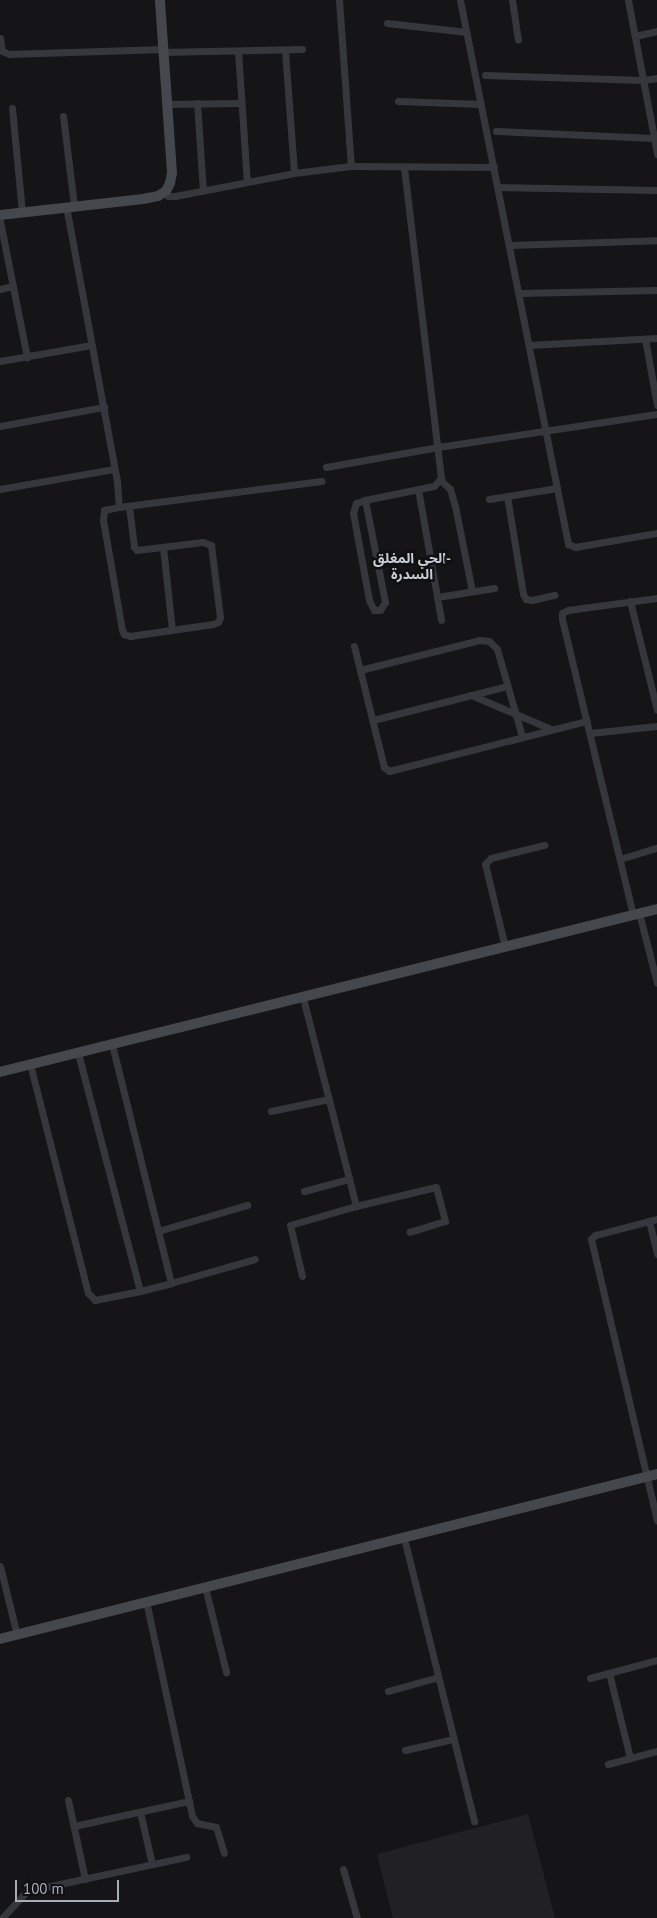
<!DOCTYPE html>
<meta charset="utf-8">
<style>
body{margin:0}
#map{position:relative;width:657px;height:1918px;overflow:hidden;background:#151517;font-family:"PT Sans","Noto Sans Arabic",sans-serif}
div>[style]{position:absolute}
.built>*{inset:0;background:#212124}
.street>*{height:7px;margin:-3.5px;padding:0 3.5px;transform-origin:3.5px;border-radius:3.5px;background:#36373c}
.secondary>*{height:10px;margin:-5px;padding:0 5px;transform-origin:5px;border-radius:5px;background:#44474c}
span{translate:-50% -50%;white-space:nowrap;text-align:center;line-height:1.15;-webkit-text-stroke:5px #101012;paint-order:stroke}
.neighbourhood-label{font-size:14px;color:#c7ccd3;font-weight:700}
.scale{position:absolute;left:15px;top:1880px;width:104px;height:22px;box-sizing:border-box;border:2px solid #a6adb7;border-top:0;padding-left:6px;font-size:15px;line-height:18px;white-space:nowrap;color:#a6adb7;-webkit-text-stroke:4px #101012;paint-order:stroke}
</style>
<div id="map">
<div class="built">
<div style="clip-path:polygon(528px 1814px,555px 1918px,393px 1918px,377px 1854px)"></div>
</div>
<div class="street">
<div style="left:339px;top:0;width:166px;rotate:85.9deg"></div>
<div style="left:460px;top:0;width:555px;rotate:78.77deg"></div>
<div style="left:568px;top:544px;width:8px;rotate:23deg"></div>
<div style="left:575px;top:547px;width:83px;rotate:-9.7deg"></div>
<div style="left:512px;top:0;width:40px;rotate:81.5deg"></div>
<div style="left:628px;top:0;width:157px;rotate:79.3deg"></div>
<div style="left:387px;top:23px;width:80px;rotate:6.5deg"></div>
<div style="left:635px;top:36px;width:23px;rotate:-13deg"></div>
<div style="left:0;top:38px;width:13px;rotate:81deg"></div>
<div style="left:2px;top:51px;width:8px;rotate:23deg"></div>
<div style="left:9px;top:54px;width:154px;rotate:-1.9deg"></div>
<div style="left:285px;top:50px;width:123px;rotate:85.8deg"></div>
<div style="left:238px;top:51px;width:131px;rotate:86.1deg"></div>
<div style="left:163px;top:52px;width:139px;rotate:-1.2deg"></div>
<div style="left:485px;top:75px;width:158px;rotate:1.8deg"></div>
<div style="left:643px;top:80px;width:14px;rotate:-8deg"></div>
<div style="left:398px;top:101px;width:83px;rotate:2.1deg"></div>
<div style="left:197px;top:103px;width:88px;rotate:86.1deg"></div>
<div style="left:167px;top:104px;width:74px;rotate:-0.8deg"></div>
<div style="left:12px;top:108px;width:104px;rotate:84.5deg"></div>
<div style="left:63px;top:116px;width:91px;rotate:83deg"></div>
<div style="left:496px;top:131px;width:158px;rotate:2.5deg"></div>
<div style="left:498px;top:187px;width:159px;rotate:1.1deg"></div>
<div style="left:166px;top:191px;width:5px;rotate:68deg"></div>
<div style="left:168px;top:196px;width:7px"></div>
<div style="left:175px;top:196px;width:121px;rotate:-10.9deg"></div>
<div style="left:294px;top:173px;width:57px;rotate:-7deg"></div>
<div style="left:351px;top:166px;width:143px;rotate:0.4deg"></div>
<div style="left:66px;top:206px;width:280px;rotate:79.5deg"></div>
<div style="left:117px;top:481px;width:26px;rotate:86deg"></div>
<div style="left:0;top:221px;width:139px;rotate:78.8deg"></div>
<div style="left:510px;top:245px;width:147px;rotate:-1.9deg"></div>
<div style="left:0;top:289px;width:13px;rotate:-13deg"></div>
<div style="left:519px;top:293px;width:138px;rotate:-1.2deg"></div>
<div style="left:645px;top:339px;width:67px;rotate:79.7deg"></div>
<div style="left:529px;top:345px;width:128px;rotate:-3.1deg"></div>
<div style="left:0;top:361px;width:93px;rotate:-9.9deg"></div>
<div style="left:0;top:426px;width:106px;rotate:-10.4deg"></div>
<div style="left:326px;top:467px;width:114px;rotate:-10.1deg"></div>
<div style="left:438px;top:447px;width:221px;rotate:-8.6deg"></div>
<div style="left:440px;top:480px;width:13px;rotate:42deg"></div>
<div style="left:450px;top:489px;width:18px;rotate:74deg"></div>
<div style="left:455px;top:506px;width:87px;rotate:78.7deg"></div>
<div style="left:0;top:489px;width:116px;rotate:-10deg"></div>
<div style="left:418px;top:489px;width:133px;rotate:80deg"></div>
<div style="left:507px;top:496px;width:99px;rotate:80.7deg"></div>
<div style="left:523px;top:594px;width:6px;rotate:59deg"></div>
<div style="left:526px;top:599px;width:6px;rotate:9deg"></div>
<div style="left:532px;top:600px;width:23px;rotate:-13deg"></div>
<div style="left:489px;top:499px;width:69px;rotate:-9.2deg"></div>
<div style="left:365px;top:500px;width:104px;rotate:78.9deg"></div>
<div style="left:385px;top:602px;width:9px;rotate:122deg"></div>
<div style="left:380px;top:610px;width:6px;rotate:180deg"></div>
<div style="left:374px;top:610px;width:11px;rotate:-117deg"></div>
<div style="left:369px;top:600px;width:88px;rotate:-100.4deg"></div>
<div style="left:353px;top:513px;width:10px;rotate:-73deg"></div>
<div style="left:356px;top:503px;width:9px;rotate:-18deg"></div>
<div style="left:365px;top:500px;width:70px;rotate:-11.5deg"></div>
<div style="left:434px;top:486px;width:11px;rotate:-49deg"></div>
<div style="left:441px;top:478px;width:313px;rotate:-96.8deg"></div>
<div style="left:129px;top:506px;width:41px;rotate:83deg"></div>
<div style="left:134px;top:547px;width:4px;rotate:45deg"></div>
<div style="left:137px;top:550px;width:66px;rotate:-6.9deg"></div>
<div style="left:203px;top:542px;width:9px;rotate:21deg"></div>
<div style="left:211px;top:545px;width:73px;rotate:82.9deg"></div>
<div style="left:220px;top:617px;width:5px;rotate:112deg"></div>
<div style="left:218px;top:622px;width:5px;rotate:158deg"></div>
<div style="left:213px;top:624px;width:84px;rotate:171.8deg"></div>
<div style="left:130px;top:636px;width:6px;rotate:-162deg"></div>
<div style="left:124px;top:634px;width:4px;rotate:-117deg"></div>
<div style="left:122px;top:630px;width:112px;rotate:-99.8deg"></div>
<div style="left:103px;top:520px;width:10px;rotate:-84deg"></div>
<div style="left:104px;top:510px;width:15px;rotate:-11deg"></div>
<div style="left:119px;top:507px;width:204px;rotate:-7.3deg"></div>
<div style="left:163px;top:547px;width:83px;rotate:83.8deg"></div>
<div style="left:437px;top:597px;width:58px;rotate:-9deg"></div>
<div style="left:630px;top:601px;width:112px;rotate:76.1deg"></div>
<div style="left:354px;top:646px;width:125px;rotate:76.1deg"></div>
<div style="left:384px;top:767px;width:6px;rotate:39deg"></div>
<div style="left:389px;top:771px;width:204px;rotate:-14.2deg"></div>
<div style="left:360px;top:670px;width:123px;rotate:-14.1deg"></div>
<div style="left:479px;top:640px;width:10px;rotate:6deg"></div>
<div style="left:489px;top:641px;width:11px;rotate:45deg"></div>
<div style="left:497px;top:649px;width:91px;rotate:74deg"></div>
<div style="left:471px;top:695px;width:87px;rotate:23deg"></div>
<div style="left:373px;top:720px;width:138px;rotate:-14.2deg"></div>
<div style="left:590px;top:733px;width:67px;rotate:-6deg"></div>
<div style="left:620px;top:859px;width:39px;rotate:-17deg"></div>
<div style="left:639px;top:913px;width:72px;rotate:75.6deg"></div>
<div style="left:633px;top:915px;width:304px;rotate:-103.5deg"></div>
<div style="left:562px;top:619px;width:6px;rotate:-90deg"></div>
<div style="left:562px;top:613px;width:7px;rotate:-27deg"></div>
<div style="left:568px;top:610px;width:90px;rotate:-7.7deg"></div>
<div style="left:505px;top:947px;width:85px;rotate:-103.5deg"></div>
<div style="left:485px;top:864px;width:8px;rotate:-45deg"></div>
<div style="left:491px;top:858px;width:55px;rotate:-13.8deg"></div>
<div style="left:303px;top:998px;width:215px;rotate:75.7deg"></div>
<div style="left:78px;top:1053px;width:246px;rotate:75.4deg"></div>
<div style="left:30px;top:1064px;width:236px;rotate:75.8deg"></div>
<div style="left:88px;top:1293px;width:10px;rotate:45deg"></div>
<div style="left:95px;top:1300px;width:46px;rotate:-11.3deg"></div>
<div style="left:140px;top:1291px;width:32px;rotate:-14deg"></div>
<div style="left:171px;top:1283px;width:246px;rotate:-103.9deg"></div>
<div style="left:271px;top:1111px;width:59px;rotate:-11.7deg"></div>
<div style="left:304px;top:1191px;width:47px;rotate:-14.9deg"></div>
<div style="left:657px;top:1219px;width:64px;rotate:165.5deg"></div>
<div style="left:595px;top:1235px;width:6px;rotate:135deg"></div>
<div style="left:591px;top:1239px;width:289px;rotate:76.8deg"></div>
<div style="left:649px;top:1221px;width:34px;rotate:76deg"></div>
<div style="left:158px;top:1231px;width:93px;rotate:-16.3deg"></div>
<div style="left:302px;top:1276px;width:52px;rotate:-103.2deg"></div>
<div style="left:290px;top:1225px;width:69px;rotate:-16.1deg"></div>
<div style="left:356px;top:1206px;width:82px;rotate:-13.4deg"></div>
<div style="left:436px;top:1187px;width:35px;rotate:75deg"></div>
<div style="left:445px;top:1221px;width:37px;rotate:163deg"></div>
<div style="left:171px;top:1283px;width:87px;rotate:-15.9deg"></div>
<div style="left:404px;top:1538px;width:292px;rotate:76.1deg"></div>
<div style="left:0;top:1566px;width:71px;rotate:76.2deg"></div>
<div style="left:205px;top:1587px;width:88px;rotate:76.1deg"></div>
<div style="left:146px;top:1601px;width:220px;rotate:77.9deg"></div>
<div style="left:192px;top:1816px;width:9px;rotate:54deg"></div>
<div style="left:197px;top:1823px;width:19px;rotate:12deg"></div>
<div style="left:216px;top:1827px;width:27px;rotate:73deg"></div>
<div style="left:609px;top:1673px;width:88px;rotate:76.1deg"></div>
<div style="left:590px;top:1678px;width:69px;rotate:-15deg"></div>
<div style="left:388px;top:1691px;width:52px;rotate:-15.6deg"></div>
<div style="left:405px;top:1750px;width:49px;rotate:-12.9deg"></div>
<div style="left:608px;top:1764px;width:51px;rotate:-14.9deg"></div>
<div style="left:68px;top:1800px;width:81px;rotate:77.9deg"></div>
<div style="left:140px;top:1812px;width:53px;rotate:77deg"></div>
<div style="left:74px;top:1826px;width:118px;rotate:-12.3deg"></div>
<div style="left:343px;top:1869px;width:51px;rotate:74.1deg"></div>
<div style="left:2px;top:1918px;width:37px;rotate:-47deg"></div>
<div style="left:27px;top:1891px;width:163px;rotate:-12.1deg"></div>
</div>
<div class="secondary">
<div style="left:0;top:215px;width:144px;rotate:-6.4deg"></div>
<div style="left:143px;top:199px;width:15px;rotate:-11deg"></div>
<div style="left:158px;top:196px;width:9px;rotate:-32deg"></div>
<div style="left:166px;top:191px;width:9px;rotate:-63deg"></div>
<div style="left:170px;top:183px;width:10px;rotate:-79deg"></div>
<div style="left:172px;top:173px;width:173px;rotate:-94deg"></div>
<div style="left:0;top:1072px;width:677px;rotate:-13.93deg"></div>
<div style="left:0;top:1639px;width:677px;rotate:-14.1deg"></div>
</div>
<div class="neighbourhood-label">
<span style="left:412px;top:566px">الحي المغلق-<br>السدرة</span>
</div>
<div class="scale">100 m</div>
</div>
